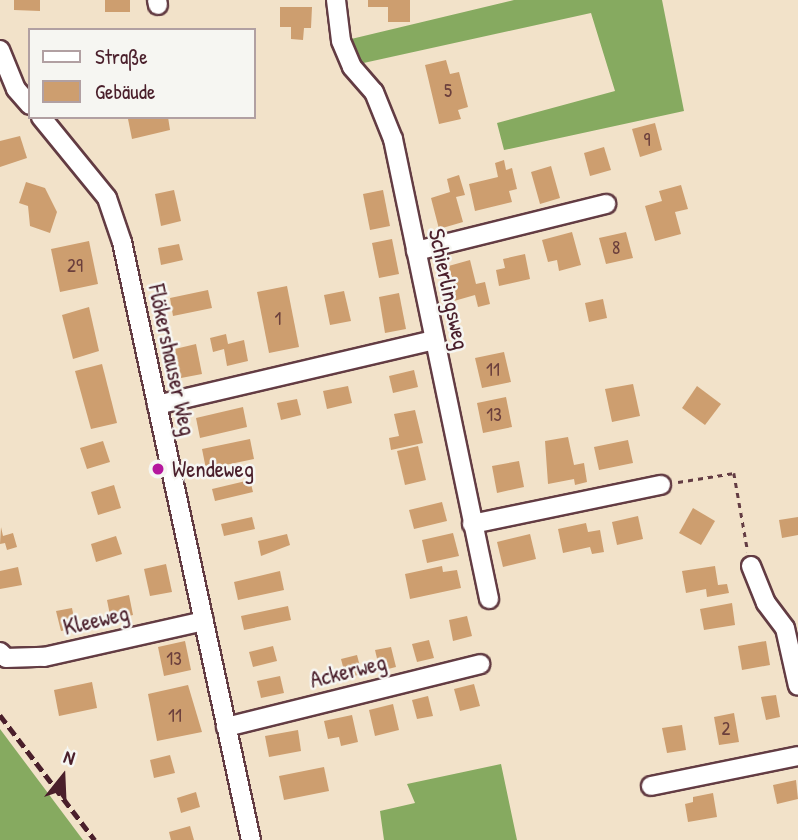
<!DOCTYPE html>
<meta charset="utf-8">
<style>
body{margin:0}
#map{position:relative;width:798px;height:840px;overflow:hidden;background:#f2e2c9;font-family:"Patrick Hand",sans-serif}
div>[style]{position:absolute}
.forest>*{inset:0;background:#86aa60}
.building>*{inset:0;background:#cd9e6f}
.path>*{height:2.5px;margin-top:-1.25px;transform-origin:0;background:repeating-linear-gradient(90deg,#633c43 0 5px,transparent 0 10px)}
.roads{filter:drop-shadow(2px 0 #633c43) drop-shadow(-2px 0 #633c43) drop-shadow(0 2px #633c43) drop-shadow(0 -2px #633c43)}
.street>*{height:18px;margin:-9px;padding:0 9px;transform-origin:9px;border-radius:9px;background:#fff}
.rail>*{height:4.5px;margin-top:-2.25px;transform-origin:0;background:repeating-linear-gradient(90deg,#4a1f2b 0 10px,transparent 0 15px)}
.dots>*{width:19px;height:19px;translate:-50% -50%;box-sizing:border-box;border:4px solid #f6f6f2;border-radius:50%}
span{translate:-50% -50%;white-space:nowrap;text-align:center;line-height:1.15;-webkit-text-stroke:5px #f6f6f2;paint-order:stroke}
.number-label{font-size:19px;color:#6b3f3c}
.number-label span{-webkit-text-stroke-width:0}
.street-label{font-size:23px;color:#4a1f2b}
.poi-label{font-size:23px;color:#4a1f2b}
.left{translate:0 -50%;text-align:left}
.legend{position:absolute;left:28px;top:28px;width:228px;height:91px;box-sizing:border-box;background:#f6f6f2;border:2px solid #b1a0a2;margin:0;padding:9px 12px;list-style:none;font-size:21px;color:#4a1f2b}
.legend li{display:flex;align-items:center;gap:14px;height:35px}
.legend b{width:35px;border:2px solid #b1a0a2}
.north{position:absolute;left:28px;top:742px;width:70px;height:70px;-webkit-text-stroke:5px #f6f6f2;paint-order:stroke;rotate:18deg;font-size:19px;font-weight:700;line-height:28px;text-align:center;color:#4a1f2b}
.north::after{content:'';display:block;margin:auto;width:24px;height:32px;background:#4a1f2b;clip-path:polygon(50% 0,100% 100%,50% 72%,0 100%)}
</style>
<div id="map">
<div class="forest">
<div style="clip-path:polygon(514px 0,662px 0,684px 111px,504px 150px,497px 123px,615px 91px,591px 13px,359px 64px,347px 40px)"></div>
<div style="clip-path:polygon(0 729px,83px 840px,0 840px)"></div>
<div style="clip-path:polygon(501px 764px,517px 840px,384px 840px,380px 811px,415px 803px,407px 784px)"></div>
</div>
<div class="building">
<div style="clip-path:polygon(14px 0,40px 0,40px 11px,14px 10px)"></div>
<div style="clip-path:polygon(105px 0,130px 0,130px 12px,105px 12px)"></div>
<div style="clip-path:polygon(368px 0,410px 0,410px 22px,388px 22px,388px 7px,368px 7px)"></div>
<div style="clip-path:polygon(280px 7px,312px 7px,311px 28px,304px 28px,303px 40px,291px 39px,291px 27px,280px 27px)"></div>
<div style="clip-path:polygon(446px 60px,450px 74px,459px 72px,468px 107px,458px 110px,461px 119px,439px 124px,425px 65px)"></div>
<div style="clip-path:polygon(168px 117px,170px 130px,132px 139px,128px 119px)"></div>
<div style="clip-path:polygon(655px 123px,662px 150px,640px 157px,632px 129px)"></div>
<div style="clip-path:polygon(20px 136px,27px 158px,0 167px,0 141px)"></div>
<div style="clip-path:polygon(604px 147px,611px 170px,590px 176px,584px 153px)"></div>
<div style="clip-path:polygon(504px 160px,506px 170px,512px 168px,517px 189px,509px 191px,512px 202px,475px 211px,469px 184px,498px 177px,495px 163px)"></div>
<div style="clip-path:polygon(551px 166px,560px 198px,540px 204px,531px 172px)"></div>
<div style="clip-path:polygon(459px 175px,465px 195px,456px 197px,463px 222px,439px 229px,431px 198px,450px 192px,447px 179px)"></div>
<div style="clip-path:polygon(26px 182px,45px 188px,57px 212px,50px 233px,30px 226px,28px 206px,19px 203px)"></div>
<div style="clip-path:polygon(681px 185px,688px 209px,675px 212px,681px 234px,655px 241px,645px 206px,662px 201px,659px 191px)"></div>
<div style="clip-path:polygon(174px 190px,181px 221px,161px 226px,155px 194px)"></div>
<div style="clip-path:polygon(383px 190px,390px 226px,370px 230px,363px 194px)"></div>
<div style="clip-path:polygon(572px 232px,581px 265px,559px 271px,557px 260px,548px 262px,542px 240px)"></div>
<div style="clip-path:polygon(626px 232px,633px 258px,606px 264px,599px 238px)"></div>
<div style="clip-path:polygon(392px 239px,399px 274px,379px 278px,372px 243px)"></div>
<div style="clip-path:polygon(89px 241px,98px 284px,60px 292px,51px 249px)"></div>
<div style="clip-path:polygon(179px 244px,183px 260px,161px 265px,158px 248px)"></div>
<div style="clip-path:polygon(525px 254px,530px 279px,499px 286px,496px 270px,505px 268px,503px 259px)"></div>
<div style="clip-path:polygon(470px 260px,476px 284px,485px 282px,490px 304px,478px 307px,475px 295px,454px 301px,445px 267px)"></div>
<div style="clip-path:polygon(287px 286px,299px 347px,269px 353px,257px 292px)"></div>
<div style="clip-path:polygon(208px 290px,212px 308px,173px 316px,170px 298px)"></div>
<div style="clip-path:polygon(344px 291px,351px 321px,330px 325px,324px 295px)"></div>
<div style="clip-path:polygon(399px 293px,406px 329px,385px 333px,379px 297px)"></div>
<div style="clip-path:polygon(603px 299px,607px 318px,589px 322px,585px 303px)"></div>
<div style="clip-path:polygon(89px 307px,99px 351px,73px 359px,62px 315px)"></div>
<div style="clip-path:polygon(226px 334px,228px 344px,244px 340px,248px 361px,227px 366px,224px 349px,213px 352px,210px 338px)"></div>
<div style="clip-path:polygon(196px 344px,202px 374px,181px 378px,175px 349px)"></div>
<div style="clip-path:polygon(504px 352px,511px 382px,482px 388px,475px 358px)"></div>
<div style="clip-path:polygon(102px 364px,117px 423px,91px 429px,75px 371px)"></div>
<div style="clip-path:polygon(414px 370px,418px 387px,393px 393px,389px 376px)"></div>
<div style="clip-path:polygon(633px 384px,640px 416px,612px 422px,605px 389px)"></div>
<div style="clip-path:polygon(348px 386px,352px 403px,327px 409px,323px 391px)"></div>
<div style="clip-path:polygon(697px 386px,721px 404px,705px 425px,682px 408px)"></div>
<div style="clip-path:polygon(506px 397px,512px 427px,483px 433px,477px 403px)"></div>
<div style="clip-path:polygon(297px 399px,301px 415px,281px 420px,277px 403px)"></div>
<div style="clip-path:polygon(243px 407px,247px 427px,200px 438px,196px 418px)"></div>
<div style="clip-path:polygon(415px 410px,423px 443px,391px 450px,389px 438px,399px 436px,394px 414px)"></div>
<div style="clip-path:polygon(568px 437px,574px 465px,584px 463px,587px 482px,575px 485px,574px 479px,548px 484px,545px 441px)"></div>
<div style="clip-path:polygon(250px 439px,254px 459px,206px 469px,202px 449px)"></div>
<div style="clip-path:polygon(628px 440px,633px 463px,599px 470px,594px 447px)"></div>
<div style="clip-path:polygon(103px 441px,110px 462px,87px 469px,80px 448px)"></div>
<div style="clip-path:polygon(418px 446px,426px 480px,405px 485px,397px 451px)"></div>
<div style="clip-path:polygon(519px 461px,524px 487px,497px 493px,492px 466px)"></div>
<div style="clip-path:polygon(250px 480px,253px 492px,215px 501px,212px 489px)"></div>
<div style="clip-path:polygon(114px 485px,121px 508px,98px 515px,91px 492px)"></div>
<div style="clip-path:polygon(442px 502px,447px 521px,414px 529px,409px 510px)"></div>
<div style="clip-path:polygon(693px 508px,715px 521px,701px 545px,679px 533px)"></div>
<div style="clip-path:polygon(638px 516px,643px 539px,617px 545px,612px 522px)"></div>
<div style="clip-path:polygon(252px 517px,255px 529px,224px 536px,221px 524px)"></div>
<div style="clip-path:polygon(798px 517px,798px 535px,782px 538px,779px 520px)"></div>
<div style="clip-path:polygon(586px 523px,588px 532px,600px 530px,604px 552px,592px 554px,590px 547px,563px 553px,558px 529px)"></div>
<div style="clip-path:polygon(1px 527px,3px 536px,13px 533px,17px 547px,7px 550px,5px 543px,0 544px)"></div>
<div style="clip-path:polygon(453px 533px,459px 556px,427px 563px,422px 540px)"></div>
<div style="clip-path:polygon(287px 534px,290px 545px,261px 556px,258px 541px)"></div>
<div style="clip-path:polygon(530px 534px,536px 559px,503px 567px,497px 542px)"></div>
<div style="clip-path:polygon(116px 536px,122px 554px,96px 562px,91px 544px)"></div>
<div style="clip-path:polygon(166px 564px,172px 592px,150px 596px,144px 569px)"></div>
<div style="clip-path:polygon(442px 566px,443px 572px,457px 570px,461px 588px,410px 599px,405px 574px)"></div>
<div style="clip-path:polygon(715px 566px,718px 585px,727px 584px,729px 593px,707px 597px,706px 589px,686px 593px,682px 571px)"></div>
<div style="clip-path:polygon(18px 567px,22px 585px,0 589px,0 571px)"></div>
<div style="clip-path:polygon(280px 571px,284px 590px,238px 600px,234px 582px)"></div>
<div style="clip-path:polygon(129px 595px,133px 615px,111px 620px,107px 600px)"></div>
<div style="clip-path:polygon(732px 603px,735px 625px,704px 630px,700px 609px)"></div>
<div style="clip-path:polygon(288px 606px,291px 620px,244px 630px,241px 616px)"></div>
<div style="clip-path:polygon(72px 608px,76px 628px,61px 631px,56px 611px)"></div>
<div style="clip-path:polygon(467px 616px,472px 636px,453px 641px,449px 620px)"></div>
<div style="clip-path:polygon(429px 640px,434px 658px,417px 662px,412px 644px)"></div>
<div style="clip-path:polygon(185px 641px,191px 670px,164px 676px,158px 647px)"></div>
<div style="clip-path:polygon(766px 641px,770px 665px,742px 670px,738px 646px)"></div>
<div style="clip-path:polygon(273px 646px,277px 661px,253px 667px,249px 652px)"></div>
<div style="clip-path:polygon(391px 647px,396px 667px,380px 671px,375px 650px)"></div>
<div style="clip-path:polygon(357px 655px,362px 674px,346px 678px,341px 659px)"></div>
<div style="clip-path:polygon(280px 676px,284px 693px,261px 698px,257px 681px)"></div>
<div style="clip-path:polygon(92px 682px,97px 708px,59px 716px,54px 690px)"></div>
<div style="clip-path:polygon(474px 684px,480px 706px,460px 711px,454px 689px)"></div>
<div style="clip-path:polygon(188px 685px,202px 732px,157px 741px,148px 694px)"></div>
<div style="clip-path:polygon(776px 695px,780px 717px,766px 720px,761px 697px)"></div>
<div style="clip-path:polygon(428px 696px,433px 716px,417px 719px,412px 700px)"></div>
<div style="clip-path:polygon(393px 704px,399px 730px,375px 736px,369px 710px)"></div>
<div style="clip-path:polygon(734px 713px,739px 742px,719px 745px,714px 717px)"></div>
<div style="clip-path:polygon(352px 715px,358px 742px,341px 746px,339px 737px,328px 739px,324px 721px)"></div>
<div style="clip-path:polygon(682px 725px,686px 750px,667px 753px,662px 728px)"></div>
<div style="clip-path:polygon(298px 730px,301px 751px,269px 757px,265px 736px)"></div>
<div style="clip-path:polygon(170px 755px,175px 773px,154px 778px,150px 760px)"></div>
<div style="clip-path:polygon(324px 767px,329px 791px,284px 800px,279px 776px)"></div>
<div style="clip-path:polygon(796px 780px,798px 799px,777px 804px,773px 785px)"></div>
<div style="clip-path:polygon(196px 792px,200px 807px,181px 813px,177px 798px)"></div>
<div style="clip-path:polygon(713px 793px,717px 817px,688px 822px,685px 804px,693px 802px,693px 797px)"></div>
<div style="clip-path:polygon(190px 826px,194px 840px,171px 840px,169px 832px)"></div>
</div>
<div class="path">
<div style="left:678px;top:482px;width:57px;rotate:-9.1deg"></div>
<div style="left:734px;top:473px;width:80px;rotate:80deg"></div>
</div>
<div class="roads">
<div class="street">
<div style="left:157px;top:0;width:5px;rotate:79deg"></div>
<div style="left:336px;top:0;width:41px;rotate:83deg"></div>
<div style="left:341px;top:41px;width:28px;rotate:67deg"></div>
<div style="left:352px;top:67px;width:33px;rotate:49deg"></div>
<div style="left:374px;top:92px;width:51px;rotate:68deg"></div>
<div style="left:393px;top:139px;width:470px;rotate:78.2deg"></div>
<div style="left:0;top:50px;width:42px;rotate:67.7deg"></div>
<div style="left:16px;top:89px;width:21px;rotate:49deg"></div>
<div style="left:41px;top:117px;width:104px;rotate:50.8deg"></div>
<div style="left:107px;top:198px;width:46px;rotate:71.2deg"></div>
<div style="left:122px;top:242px;width:612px;rotate:77.83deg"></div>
<div style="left:416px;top:251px;width:196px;rotate:-13.9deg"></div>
<div style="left:157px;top:405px;width:285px;rotate:-13.2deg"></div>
<div style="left:472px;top:524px;width:193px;rotate:-11.7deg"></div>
<div style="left:751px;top:566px;width:40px;rotate:68deg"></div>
<div style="left:766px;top:603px;width:31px;rotate:53deg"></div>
<div style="left:785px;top:628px;width:59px;rotate:77.4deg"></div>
<div style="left:0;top:652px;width:8px;rotate:45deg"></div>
<div style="left:6px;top:658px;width:38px;rotate:-2deg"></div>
<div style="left:44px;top:657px;width:164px;rotate:-12.7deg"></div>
<div style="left:226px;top:727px;width:262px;rotate:-13.9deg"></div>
<div style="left:651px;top:786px;width:150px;rotate:-11.5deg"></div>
</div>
</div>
<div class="rail">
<div style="left:0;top:715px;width:157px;rotate:52.8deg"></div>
</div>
<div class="dots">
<div style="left:158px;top:469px;background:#b5179e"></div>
</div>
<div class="number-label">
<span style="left:448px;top:91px">5</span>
<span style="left:647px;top:140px">9</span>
<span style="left:616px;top:248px">8</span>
<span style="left:75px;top:266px">29</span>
<span style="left:278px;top:319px">1</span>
<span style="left:493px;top:370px">11</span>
<span style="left:494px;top:415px">13</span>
<span style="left:174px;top:659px">13</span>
<span style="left:175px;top:716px">11</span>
<span style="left:726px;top:729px">2</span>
</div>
<div class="street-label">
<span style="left:449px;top:289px;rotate:78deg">Schierlingsweg</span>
<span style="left:172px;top:360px;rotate:78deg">Flökershauser Weg</span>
<span style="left:96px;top:620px;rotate:-13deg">Kleeweg</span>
<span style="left:348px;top:671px;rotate:-14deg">Ackerweg</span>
</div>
<div class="poi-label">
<span class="left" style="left:172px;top:469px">Wendeweg</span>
</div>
<ul class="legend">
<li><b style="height:9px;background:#fff"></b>Straße</li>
<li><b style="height:19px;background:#cd9e6f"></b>Gebäude</li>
</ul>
<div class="north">N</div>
</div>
